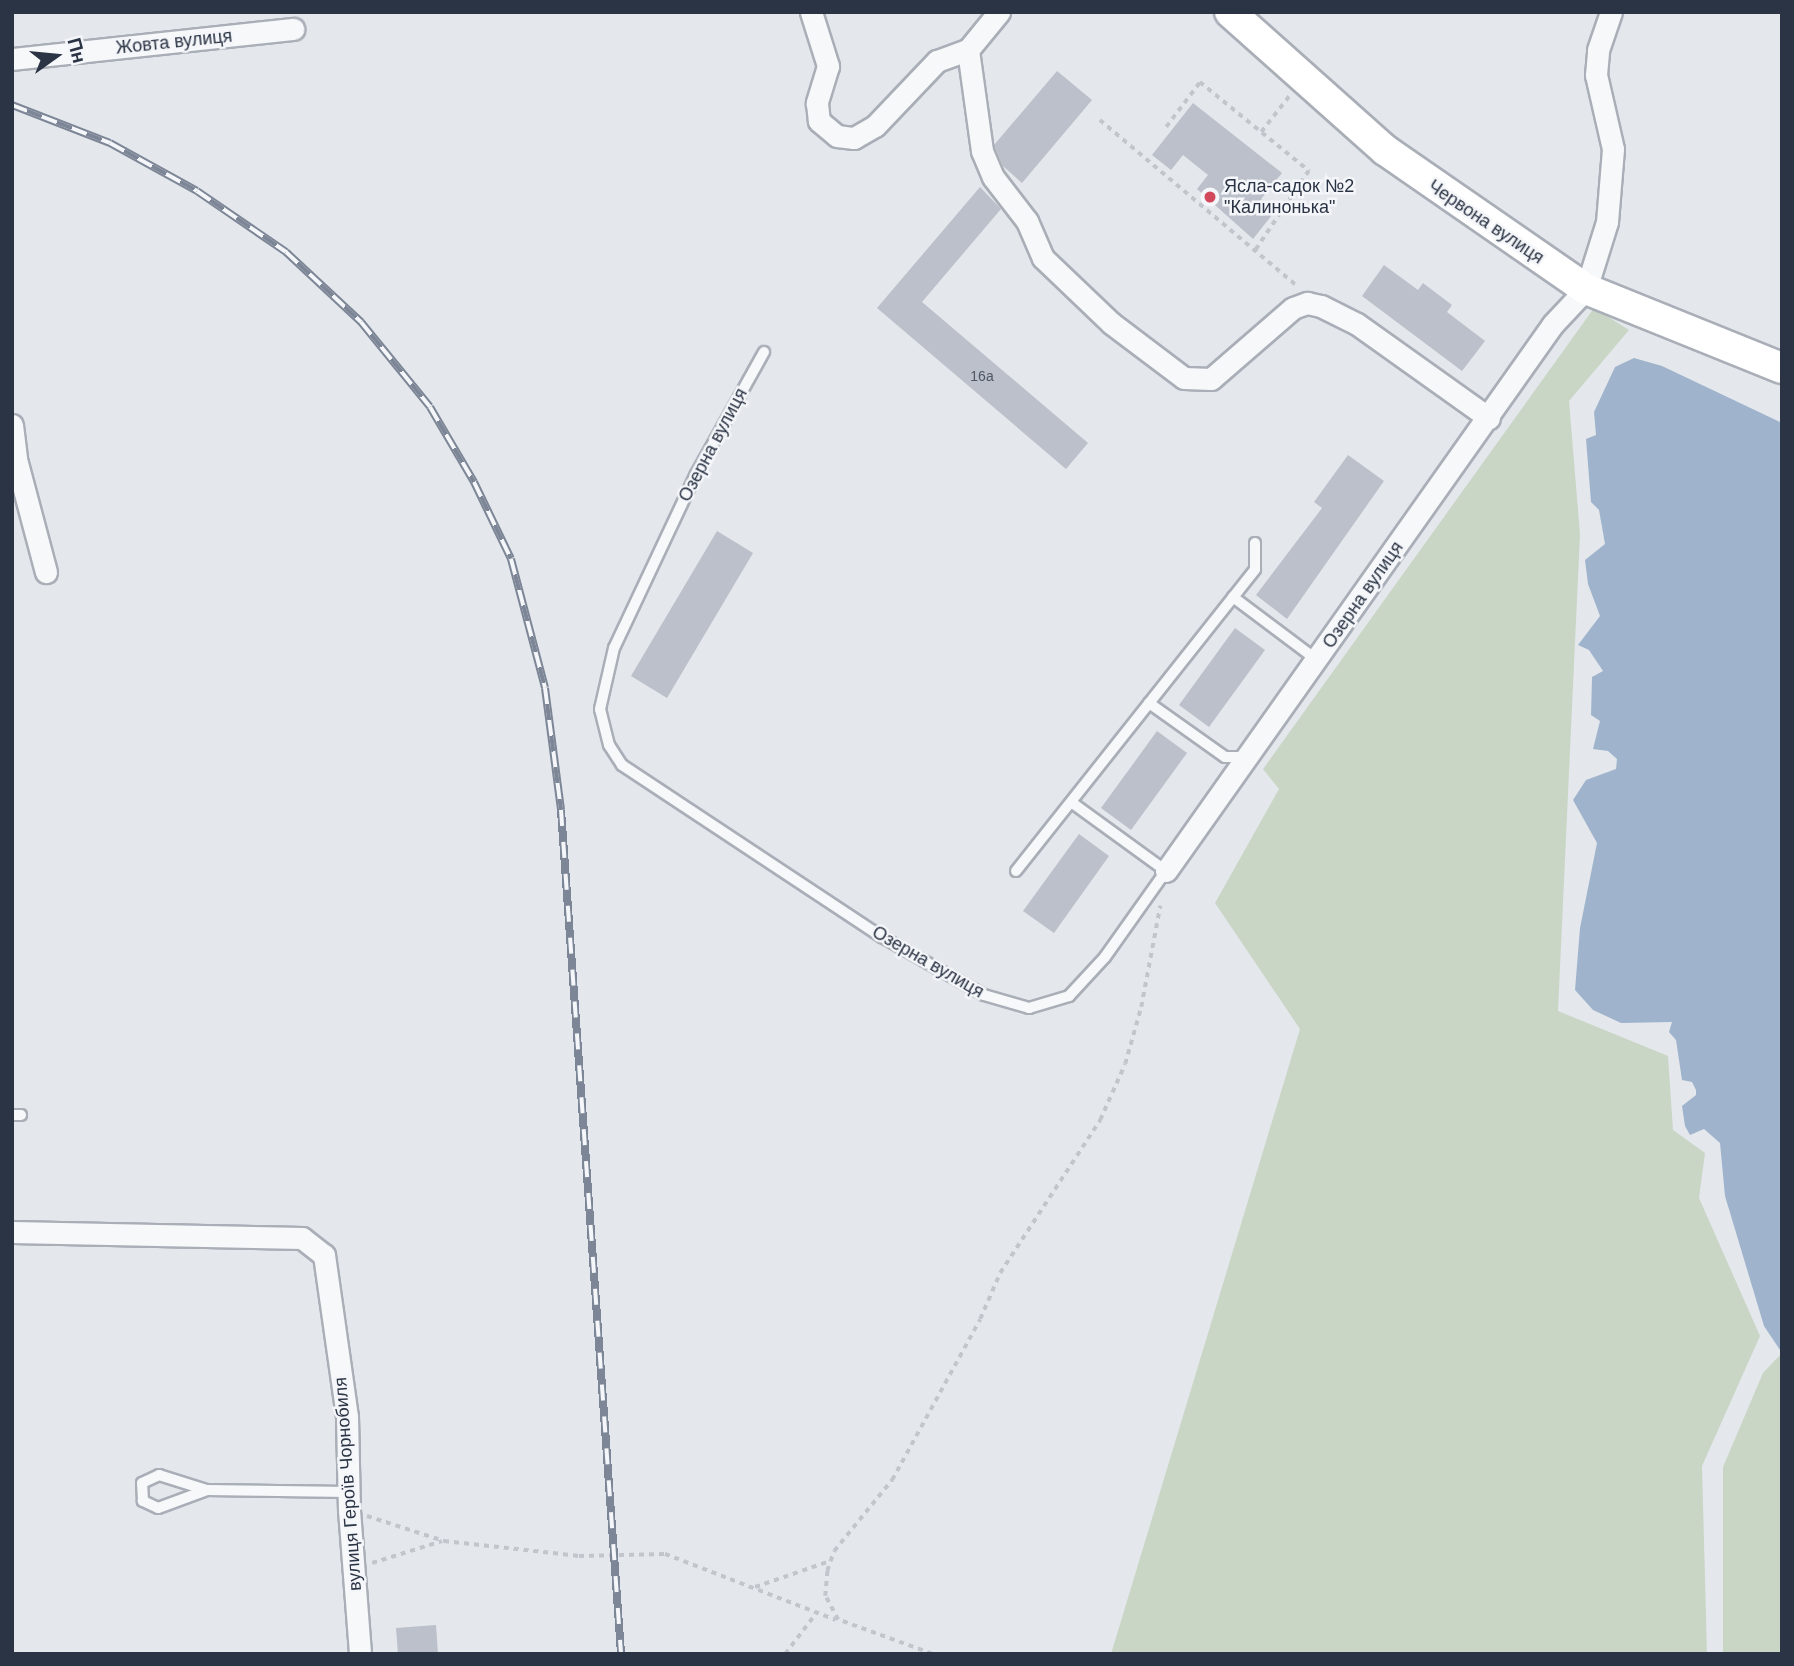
<!DOCTYPE html>
<meta charset="utf-8">
<style>
body{margin:0}
#map{position:relative;width:1794px;height:1666px;overflow:hidden;background:#e4e7ec;font-family:Helvetica,sans-serif}
div>[style]{position:absolute}
.green>*{inset:0;background:#c9d6c5}
.water>*{inset:0;background:#9fb4cc}
.building>*{inset:0;background:#bbc0ca}
.path>*{height:3.5px;margin-top:-1.75px;transform-origin:0;background:repeating-linear-gradient(90deg,#c2c5cb 0 5px,transparent 0 10px)}
.roads{filter:drop-shadow(2px 0 #a9aeb7) drop-shadow(-2px 0 #a9aeb7) drop-shadow(0 2px #a9aeb7) drop-shadow(0 -2px #a9aeb7)}
.lane>*{height:10px;margin:-5px;padding:0 5px;transform-origin:5px;border-radius:5px;background:#f7f8fa}
.street>*{height:21px;margin:-10.5px;padding:0 10.5px;transform-origin:10.5px;border-radius:10.5px;background:#f7f8fa}
.secondary>*{height:30px;margin:-15px;padding:0 15px;transform-origin:15px;border-radius:15px;background:#fff}
.rail>*{height:8px;margin-top:-4px;transform-origin:0;background:repeating-linear-gradient(90deg,#f4f6f9 0 16px,#7d8696 0 32px);box-sizing:border-box;border-block:2px solid #7d8696}
.dots>*{width:19px;height:19px;translate:-50% -50%;box-sizing:border-box;border:4px solid #f4f6f9;border-radius:50%}
span{translate:-50% -50%;white-space:nowrap;text-align:center;line-height:1.15;-webkit-text-stroke:5px #f4f6f9;paint-order:stroke}
.number-label{font-size:14px;color:#4f5766}
.number-label span{-webkit-text-stroke-width:0}
.street-label{font-size:18px;color:#2b3445}
.poi-label{font-size:18px;color:#2b3445}
.left{translate:0 -50%;text-align:left}
.frame{position:absolute;inset:0;border:14px solid #2b3445;pointer-events:none}
.north{position:absolute;left:21px;top:21px;width:70px;height:70px;-webkit-text-stroke:5px #f4f6f9;paint-order:stroke;rotate:75deg;font-size:19px;font-weight:700;line-height:28px;text-align:center;color:#2b3445}
.north::after{content:'';display:block;margin:auto;width:24px;height:32px;background:#2b3445;clip-path:polygon(50% 0,100% 100%,50% 72%,0 100%)}
</style>
<div id="map">
<div class="green">
<div style="clip-path:polygon(1594px 308px,1629px 330px,1569px 401px,1580px 534px,1558px 1011px,1668px 1056px,1673px 1130px,1705px 1153px,1699px 1198px,1760px 1336px,1702px 1466px,1707px 1654px,1111px 1654px,1300px 1029px,1215px 903px,1279px 789px,1263px 769px)"></div>
<div style="clip-path:polygon(1782px 1353px,1782px 1654px,1723px 1654px,1723px 1467px,1763px 1373px)"></div>
</div>
<div class="water">
<div style="clip-path:polygon(1634px 358px,1662px 366px,1782px 423px,1782px 1353px,1764px 1326px,1725px 1196px,1720px 1143px,1704px 1129px,1690px 1135px,1685px 1126px,1682px 1106px,1696px 1095px,1696px 1090px,1692px 1082px,1682px 1080px,1676px 1040px,1669px 1032px,1672px 1022px,1621px 1023px,1593px 1010px,1575px 990px,1580px 928px,1597px 843px,1573px 800px,1586px 780px,1616px 769px,1617px 759px,1608px 751px,1593px 749px,1600px 721px,1591px 715px,1592px 677px,1603px 671px,1589px 650px,1578px 645px,1600px 616px,1588px 584px,1585px 560px,1605px 544px,1599px 510px,1591px 502px,1586px 439px,1596px 435px,1594px 412px,1615px 367px)"></div>
</div>
<div class="building">
<div style="clip-path:polygon(1057px 71px,1092px 100px,1022px 183px,1003px 166px,994px 145px)"></div>
<div style="clip-path:polygon(1193px 103px,1282px 173px,1261px 199px,1276px 210px,1253px 239px,1197px 189px,1208px 175px,1183px 155px,1171px 170px,1152px 155px)"></div>
<div style="clip-path:polygon(980px 187px,1001px 209px,922px 302px,1088px 443px,1066px 469px,877px 308px)"></div>
<div style="clip-path:polygon(1384px 265px,1418px 290px,1423px 283px,1452px 305px,1447px 312px,1485px 341px,1462px 371px,1362px 296px)"></div>
<div style="clip-path:polygon(1348px 455px,1384px 481px,1287px 619px,1256px 595px,1322px 508px,1314px 502px)"></div>
<div style="clip-path:polygon(717px 531px,753px 553px,667px 698px,631px 676px)"></div>
<div style="clip-path:polygon(1235px 628px,1265px 650px,1209px 727px,1179px 705px)"></div>
<div style="clip-path:polygon(1157px 731px,1187px 753px,1131px 830px,1101px 808px)"></div>
<div style="clip-path:polygon(1079px 834px,1109px 856px,1054px 933px,1023px 911px)"></div>
<div style="clip-path:polygon(436px 1625px,438px 1654px,398px 1654px,396px 1628px)"></div>
</div>
<div class="path">
<div style="left:1100px;top:120px;width:259px;rotate:40.1deg"></div>
<div style="left:1166px;top:127px;width:56px;rotate:-52.9deg"></div>
<div style="left:1200px;top:82px;width:141px;rotate:39.2deg"></div>
<div style="left:1309px;top:171px;width:97px;rotate:124deg"></div>
<div style="left:1261px;top:132px;width:47px;rotate:-51.9deg"></div>
<div style="left:367px;top:1516px;width:81px;rotate:18deg"></div>
<div style="left:444px;top:1541px;width:136px;rotate:6.3deg"></div>
<div style="left:579px;top:1556px;width:86px;rotate:-1.3deg"></div>
<div style="left:665px;top:1554px;width:183px;rotate:21.1deg"></div>
<div style="left:372px;top:1563px;width:73px;rotate:-17.4deg"></div>
<div style="left:755px;top:1587px;width:79px;rotate:-19.1deg"></div>
<div style="left:785px;top:1654px;width:53px;rotate:-52.7deg"></div>
<div style="left:932px;top:1654px;width:100px;rotate:-160.1deg"></div>
<div style="left:838px;top:1620px;width:27px;rotate:-118deg"></div>
<div style="left:825px;top:1596px;width:25px;rotate:-85deg"></div>
<div style="left:827px;top:1571px;width:21px;rotate:-71deg"></div>
<div style="left:834px;top:1551px;width:92px;rotate:-50.8deg"></div>
<div style="left:892px;top:1480px;width:183px;rotate:-61.3deg"></div>
<div style="left:980px;top:1319px;width:50px;rotate:-66.5deg"></div>
<div style="left:1000px;top:1273px;width:183px;rotate:-56.8deg"></div>
<div style="left:1100px;top:1120px;width:61px;rotate:-65.9deg"></div>
<div style="left:1125px;top:1064px;width:59px;rotate:-74.3deg"></div>
<div style="left:1141px;top:1007px;width:103px;rotate:-79.3deg"></div>
</div>
<div class="roads">
<div class="lane">
<div style="left:764px;top:352px;width:140px;rotate:119.1deg"></div>
<div style="left:696px;top:474px;width:192px;rotate:115.2deg"></div>
<div style="left:614px;top:648px;width:63px;rotate:102.9deg"></div>
<div style="left:600px;top:709px;width:37px;rotate:76deg"></div>
<div style="left:609px;top:745px;width:24px;rotate:57deg"></div>
<div style="left:622px;top:765px;width:312px;rotate:33.5deg"></div>
<div style="left:882px;top:937px;width:117px;rotate:29.6deg"></div>
<div style="left:984px;top:995px;width:47px;rotate:16.1deg"></div>
<div style="left:1029px;top:1008px;width:42px;rotate:-16.7deg"></div>
<div style="left:1069px;top:996px;width:53px;rotate:-47.3deg"></div>
<div style="left:1105px;top:957px;width:105px;rotate:-54.7deg"></div>
<div style="left:1166px;top:871px;width:117px;rotate:-144deg"></div>
<div style="left:1233px;top:597px;width:105px;rotate:36.9deg"></div>
<div style="left:1149px;top:703px;width:93px;rotate:35.4deg"></div>
<div style="left:1225px;top:757px;width:20px"></div>
<div style="left:1016px;top:871px;width:385px;rotate:-51.6deg"></div>
<div style="left:1255px;top:569px;width:26px;rotate:-90deg"></div>
<div style="left:12px;top:1115px;width:9px"></div>
<div style="left:207px;top:1490px;width:52px;rotate:159.8deg"></div>
<div style="left:158px;top:1508px;width:17px;rotate:-155deg"></div>
<div style="left:143px;top:1501px;width:18px;rotate:-93deg"></div>
<div style="left:142px;top:1483px;width:19px;rotate:-25deg"></div>
<div style="left:159px;top:1475px;width:50px;rotate:17.4deg"></div>
<div style="left:207px;top:1490px;width:142px;rotate:0.8deg"></div>
</div>
<div class="street">
<div style="left:811px;top:12px;width:57px;rotate:72.5deg"></div>
<div style="left:828px;top:66px;width:39px;rotate:107deg"></div>
<div style="left:817px;top:103px;width:18px;rotate:84deg"></div>
<div style="left:819px;top:121px;width:23px;rotate:40deg"></div>
<div style="left:837px;top:136px;width:17px;rotate:7deg"></div>
<div style="left:854px;top:138px;width:24px;rotate:-30deg"></div>
<div style="left:875px;top:126px;width:90px;rotate:-46.4deg"></div>
<div style="left:937px;top:61px;width:33px;rotate:-20deg"></div>
<div style="left:999px;top:12px;width:49px;rotate:129.2deg"></div>
<div style="left:968px;top:50px;width:102px;rotate:82.1deg"></div>
<div style="left:982px;top:151px;width:28px;rotate:67deg"></div>
<div style="left:993px;top:177px;width:56px;rotate:52.3deg"></div>
<div style="left:1027px;top:221px;width:40px;rotate:66.6deg"></div>
<div style="left:1043px;top:258px;width:94px;rotate:43.7deg"></div>
<div style="left:1111px;top:323px;width:91px;rotate:37deg"></div>
<div style="left:1184px;top:378px;width:27px;rotate:2deg"></div>
<div style="left:1211px;top:379px;width:108px;rotate:-40.9deg"></div>
<div style="left:1293px;top:308px;width:15px;rotate:-20deg"></div>
<div style="left:1307px;top:303px;width:14px;rotate:12deg"></div>
<div style="left:1321px;top:306px;width:40px;rotate:26.6deg"></div>
<div style="left:1357px;top:324px;width:162px;rotate:35.5deg"></div>
<div style="left:12px;top:59px;width:283px;rotate:-6.1deg"></div>
<div style="left:12px;top:425px;width:38px;rotate:83deg"></div>
<div style="left:17px;top:463px;width:113px;rotate:75.1deg"></div>
<div style="left:1166px;top:871px;width:670px;rotate:-54.72deg"></div>
<div style="left:1553px;top:324px;width:48px;rotate:-46.7deg"></div>
<div style="left:1586px;top:289px;width:70px;rotate:-72.6deg"></div>
<div style="left:1607px;top:222px;width:73px;rotate:-85.3deg"></div>
<div style="left:1613px;top:149px;width:76px;rotate:-102.9deg"></div>
<div style="left:1596px;top:75px;width:25px;rotate:-85deg"></div>
<div style="left:1598px;top:50px;width:40px;rotate:-71.1deg"></div>
<div style="left:12px;top:1232px;width:290px;rotate:1.2deg"></div>
<div style="left:302px;top:1238px;width:28px;rotate:38deg"></div>
<div style="left:324px;top:1255px;width:163px;rotate:81.9deg"></div>
<div style="left:347px;top:1416px;width:94px;rotate:88.8deg"></div>
<div style="left:349px;top:1510px;width:144px;rotate:85.6deg"></div>
</div>
<div class="secondary">
<div style="left:1230px;top:12px;width:208px;rotate:41.7deg"></div>
<div style="left:1385px;top:150px;width:244px;rotate:34.7deg"></div>
<div style="left:1586px;top:289px;width:211px;rotate:22deg"></div>
</div>
</div>
<div class="rail">
<div style="left:12px;top:105px;width:105px;rotate:21.2deg"></div>
<div style="left:110px;top:143px;width:99px;rotate:28.9deg"></div>
<div style="left:197px;top:191px;width:108px;rotate:34.4deg"></div>
<div style="left:286px;top:252px;width:103px;rotate:43deg"></div>
<div style="left:361px;top:322px;width:109px;rotate:50.9deg"></div>
<div style="left:430px;top:407px;width:87px;rotate:59.6deg"></div>
<div style="left:474px;top:482px;width:85px;rotate:64.3deg"></div>
<div style="left:511px;top:559px;width:133px;rotate:75.2deg"></div>
<div style="left:545px;top:688px;width:123px;rotate:82.5deg"></div>
<div style="left:561px;top:810px;width:846px;rotate:85.93deg"></div>
</div>
<div class="dots">
<div style="left:1210px;top:197px;background:#d1495b"></div>
</div>
<div class="number-label">
<span style="left:982px;top:376px">16а</span>
</div>
<div class="street-label">
<span style="left:174px;top:42px;rotate:-6deg">Жовта вулиця</span>
<span style="left:1486px;top:222px;rotate:34deg">Червона вулиця</span>
<span style="left:713px;top:445px;rotate:-62deg">Озерна вулиця</span>
<span style="left:1363px;top:595px;rotate:-55deg">Озерна вулиця</span>
<span style="left:928px;top:962px;rotate:30deg">Озерна вулиця</span>
<span style="left:348px;top:1484px;rotate:-94deg">вулиця Героїв Чорнобиля</span>
</div>
<div class="poi-label">
<span class="left" style="left:1224px;top:197px">Ясла-садок №2<br>"Калинонька"</span>
</div>
<div class="frame"></div>
<div class="north">Пн</div>
</div>
